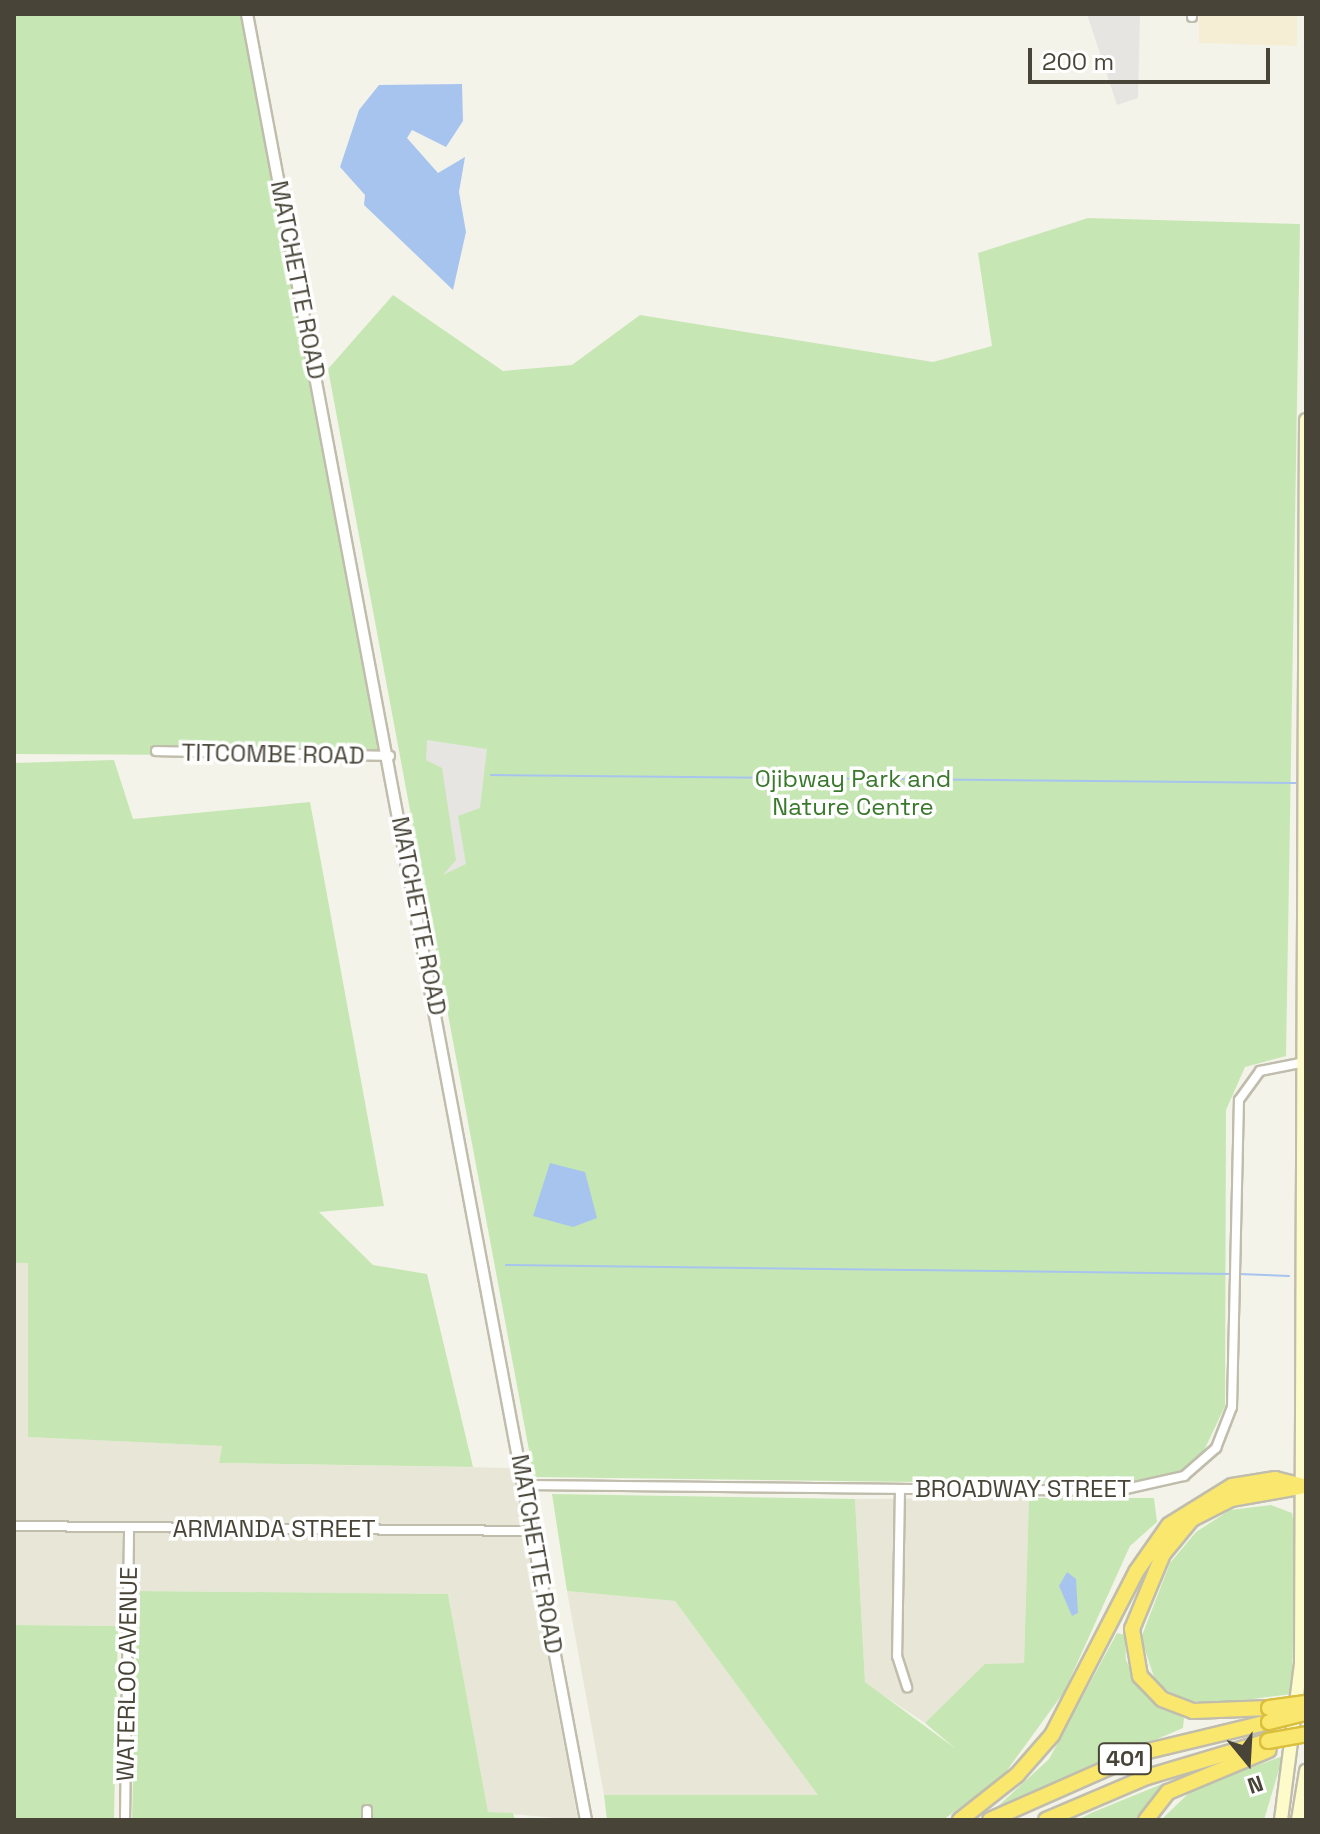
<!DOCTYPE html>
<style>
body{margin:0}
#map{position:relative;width:1320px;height:1834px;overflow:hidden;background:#f4f3e9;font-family:"Space Grotesk",sans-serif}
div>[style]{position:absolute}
.residential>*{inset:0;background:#e8e6d7}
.commercial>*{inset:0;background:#f5eed5}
.green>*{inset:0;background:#c6e7b3}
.parking>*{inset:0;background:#e6e5e1}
.water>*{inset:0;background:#a7c4ef}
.stream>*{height:2px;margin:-1px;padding:0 1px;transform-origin:1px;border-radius:1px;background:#a7c4ef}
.roads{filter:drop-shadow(2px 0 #c0bdac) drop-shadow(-2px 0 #c0bdac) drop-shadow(0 2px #c0bdac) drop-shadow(0 -2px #c0bdac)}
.minor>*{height:8px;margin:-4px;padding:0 4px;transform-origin:4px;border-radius:4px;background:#fff}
.tertiary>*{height:10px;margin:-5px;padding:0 5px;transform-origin:5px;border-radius:5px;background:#fff}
.secondary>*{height:12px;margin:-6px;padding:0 6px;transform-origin:6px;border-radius:6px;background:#fdfbca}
.motorway>*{height:14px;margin:-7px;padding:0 7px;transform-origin:7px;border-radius:7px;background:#fae76e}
.bridges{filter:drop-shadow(2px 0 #dabf3d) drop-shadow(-2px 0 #dabf3d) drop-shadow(0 2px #dabf3d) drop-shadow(0 -2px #dabf3d)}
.motorway-bridge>*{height:14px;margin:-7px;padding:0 7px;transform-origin:7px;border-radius:7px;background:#fae76e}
span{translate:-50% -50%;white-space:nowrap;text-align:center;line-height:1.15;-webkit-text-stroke:7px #fff;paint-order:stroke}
.shield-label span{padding:2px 6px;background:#fff;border:2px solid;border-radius:6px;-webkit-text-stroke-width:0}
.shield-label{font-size:22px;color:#484538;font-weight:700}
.street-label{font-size:24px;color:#484538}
.park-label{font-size:24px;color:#3a792b}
.frame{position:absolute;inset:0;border:16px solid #484538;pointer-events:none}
.north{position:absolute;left:1208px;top:1722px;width:80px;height:80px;-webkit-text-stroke:6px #fff;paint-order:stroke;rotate:162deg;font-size:22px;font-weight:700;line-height:32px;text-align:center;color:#484538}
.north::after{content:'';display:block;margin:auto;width:28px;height:36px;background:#484538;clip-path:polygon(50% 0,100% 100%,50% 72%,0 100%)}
.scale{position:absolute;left:1028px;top:48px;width:242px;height:36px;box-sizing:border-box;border:4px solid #484538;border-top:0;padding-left:10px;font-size:24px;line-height:28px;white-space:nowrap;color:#484538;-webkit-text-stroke:6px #fff;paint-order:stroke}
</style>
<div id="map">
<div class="residential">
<div style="clip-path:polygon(28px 1262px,29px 1437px,222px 1446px,219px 1463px,512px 1468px,578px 1820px,488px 1812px,448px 1594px,139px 1591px,118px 1626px,14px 1625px,14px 1263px)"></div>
<div style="clip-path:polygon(1029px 1498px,1024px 1663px,985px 1665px,925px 1723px,865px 1683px,855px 1499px)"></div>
<div style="clip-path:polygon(567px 1591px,675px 1601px,819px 1795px,604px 1795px)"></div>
</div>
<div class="commercial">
<div style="clip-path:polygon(1199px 14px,1297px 14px,1297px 46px,1199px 43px)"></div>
</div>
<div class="green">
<div style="clip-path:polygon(14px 14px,244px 14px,390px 756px,14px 754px)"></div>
<div style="clip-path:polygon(1088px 218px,1300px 224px,1286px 1056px,1245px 1067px,1226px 1110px,1225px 1406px,1200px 1459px,1155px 1485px,534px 1477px,328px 369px,393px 295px,503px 371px,572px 365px,640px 315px,933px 362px,992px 346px,978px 253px)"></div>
<div style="clip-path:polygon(114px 760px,133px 819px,310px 802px,384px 1206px,319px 1212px,373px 1265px,427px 1274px,473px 1467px,219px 1463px,222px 1446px,28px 1437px,28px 1263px,14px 1263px,14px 763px)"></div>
<div style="clip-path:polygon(552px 1494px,855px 1499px,865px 1682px,956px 1749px,925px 1723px,985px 1664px,1024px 1663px,1029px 1498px,1154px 1498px,1157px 1522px,1130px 1546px,1064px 1692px,1003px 1776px,943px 1820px,607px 1820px,604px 1795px,818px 1795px,675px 1601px,567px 1591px)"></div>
<div style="clip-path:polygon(1271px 1505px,1292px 1513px,1295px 1530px,1292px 1694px,1213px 1704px,1181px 1699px,1156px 1683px,1141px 1638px,1170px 1563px,1196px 1532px,1230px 1510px)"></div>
<div style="clip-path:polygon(138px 1591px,448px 1594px,488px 1812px,513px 1813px,515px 1820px,132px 1820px)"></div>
<div style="clip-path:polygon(14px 1625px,118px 1626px,114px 1820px,14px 1820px)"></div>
<div style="clip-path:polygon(1117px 1633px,1125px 1635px,1126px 1660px,1139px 1686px,1184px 1718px,1183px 1728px,996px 1808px,1049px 1759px)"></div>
<div style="clip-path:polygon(1283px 1756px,1264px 1820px,1161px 1820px,1194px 1788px)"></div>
<div style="clip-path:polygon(1162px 1784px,1136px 1820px,1078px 1820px,1091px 1813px)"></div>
</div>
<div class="parking">
<div style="clip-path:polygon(1087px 14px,1140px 14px,1138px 98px,1117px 105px)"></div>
<div style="clip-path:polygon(427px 740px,487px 749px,480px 808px,458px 816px,466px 864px,443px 875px,456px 860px,442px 768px,426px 760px)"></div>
</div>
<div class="water">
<div style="clip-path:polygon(462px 84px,463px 121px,446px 147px,412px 130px,407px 138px,438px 173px,465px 157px,459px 192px,466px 232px,453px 290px,364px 205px,365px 195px,340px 167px,359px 110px,379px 85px)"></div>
<div style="clip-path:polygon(550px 1163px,585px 1172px,597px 1218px,573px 1227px,533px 1216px)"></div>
<div style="clip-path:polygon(1067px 1572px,1076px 1579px,1078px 1613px,1072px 1616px,1059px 1586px)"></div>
</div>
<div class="stream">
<div style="left:491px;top:775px;width:805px;rotate:0.57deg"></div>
<div style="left:506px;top:1265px;width:727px;rotate:0.71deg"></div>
<div style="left:1239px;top:1274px;width:50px;rotate:2.3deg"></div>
</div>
<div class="roads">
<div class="minor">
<div style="left:1192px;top:17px;width:3px;rotate:-90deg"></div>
<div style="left:156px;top:751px;width:234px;rotate:1.2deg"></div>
<div style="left:525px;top:1485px;width:592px;rotate:0.58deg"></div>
<div style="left:1117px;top:1491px;width:69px;rotate:-12.6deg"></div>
<div style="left:1184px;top:1476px;width:43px;rotate:-41.2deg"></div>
<div style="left:1216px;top:1448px;width:44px;rotate:-68.7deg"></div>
<div style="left:1232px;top:1407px;width:307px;rotate:-88.7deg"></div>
<div style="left:1239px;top:1100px;width:36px;rotate:-54deg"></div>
<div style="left:1260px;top:1071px;width:46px;rotate:-11.3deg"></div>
<div style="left:900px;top:1489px;width:167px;rotate:91deg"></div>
<div style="left:897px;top:1656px;width:33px;rotate:72deg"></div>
<div style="left:14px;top:1526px;width:519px;rotate:0.55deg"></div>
<div style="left:367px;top:1810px;width:10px;rotate:90deg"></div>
<div style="left:125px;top:1820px;width:292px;rotate:-89.2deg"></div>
</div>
<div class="tertiary">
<div style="left:247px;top:14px;width:1838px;rotate:79.37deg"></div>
</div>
<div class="secondary">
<div style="left:1281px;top:1820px;width:157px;rotate:-82.7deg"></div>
<div style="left:1301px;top:1664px;width:1244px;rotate:-89.77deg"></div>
<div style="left:1298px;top:1820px;width:50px;rotate:-80.7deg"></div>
</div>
<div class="motorway">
<div style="left:1269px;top:1708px;width:76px;rotate:177.7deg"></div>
<div style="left:1193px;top:1711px;width:33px;rotate:-159deg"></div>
<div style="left:1162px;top:1699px;width:32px;rotate:-134deg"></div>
<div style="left:1140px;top:1676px;width:48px;rotate:-99.7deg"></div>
<div style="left:1132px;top:1629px;width:81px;rotate:-67.5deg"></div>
<div style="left:1163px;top:1554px;width:45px;rotate:-50.4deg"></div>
<div style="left:1192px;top:1519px;width:44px;rotate:-27.1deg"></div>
<div style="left:1231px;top:1499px;width:69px;rotate:-10deg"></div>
<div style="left:960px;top:1820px;width:73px;rotate:-38.3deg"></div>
<div style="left:1017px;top:1775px;width:53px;rotate:-48.8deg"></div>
<div style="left:1052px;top:1735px;width:183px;rotate:-62.7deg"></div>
<div style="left:1136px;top:1572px;width:57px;rotate:-54.9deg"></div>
<div style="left:1169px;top:1525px;width:74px;rotate:-31.8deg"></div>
<div style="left:1232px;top:1486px;width:44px;rotate:-9.2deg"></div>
<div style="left:1275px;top:1479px;width:32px;rotate:14deg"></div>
<div style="left:990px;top:1820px;width:168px;rotate:-23.8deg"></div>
<div style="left:1144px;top:1752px;width:129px;rotate:-13.5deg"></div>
<div style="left:1046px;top:1820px;width:110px;rotate:-23.1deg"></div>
<div style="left:1147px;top:1777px;width:126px;rotate:-16.6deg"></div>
<div style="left:1146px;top:1820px;width:36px;rotate:-52deg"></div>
<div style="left:1168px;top:1792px;width:109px;rotate:-22.6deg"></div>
</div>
</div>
<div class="bridges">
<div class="motorway-bridge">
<div style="left:1269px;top:1708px;width:37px;rotate:-8deg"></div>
<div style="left:1269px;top:1722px;width:38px;rotate:-14deg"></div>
<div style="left:1268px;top:1741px;width:39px;rotate:-10deg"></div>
</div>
</div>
<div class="shield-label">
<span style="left:1125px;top:1759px">401</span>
</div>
<div class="street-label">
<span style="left:298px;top:280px;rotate:79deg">MATCHETTE ROAD</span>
<span style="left:273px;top:754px;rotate:1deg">TITCOMBE ROAD</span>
<span style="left:419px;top:916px;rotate:79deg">MATCHETTE ROAD</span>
<span style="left:1023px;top:1489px">BROADWAY STREET</span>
<span style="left:274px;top:1529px">ARMANDA STREET</span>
<span style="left:537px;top:1554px;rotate:80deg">MATCHETTE ROAD</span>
<span style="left:127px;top:1674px;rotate:-89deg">WATERLOO AVENUE</span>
</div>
<div class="park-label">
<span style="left:853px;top:793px">Ojibway Park and<br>Nature Centre</span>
</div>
<div class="frame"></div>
<div class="north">N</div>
<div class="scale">200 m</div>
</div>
